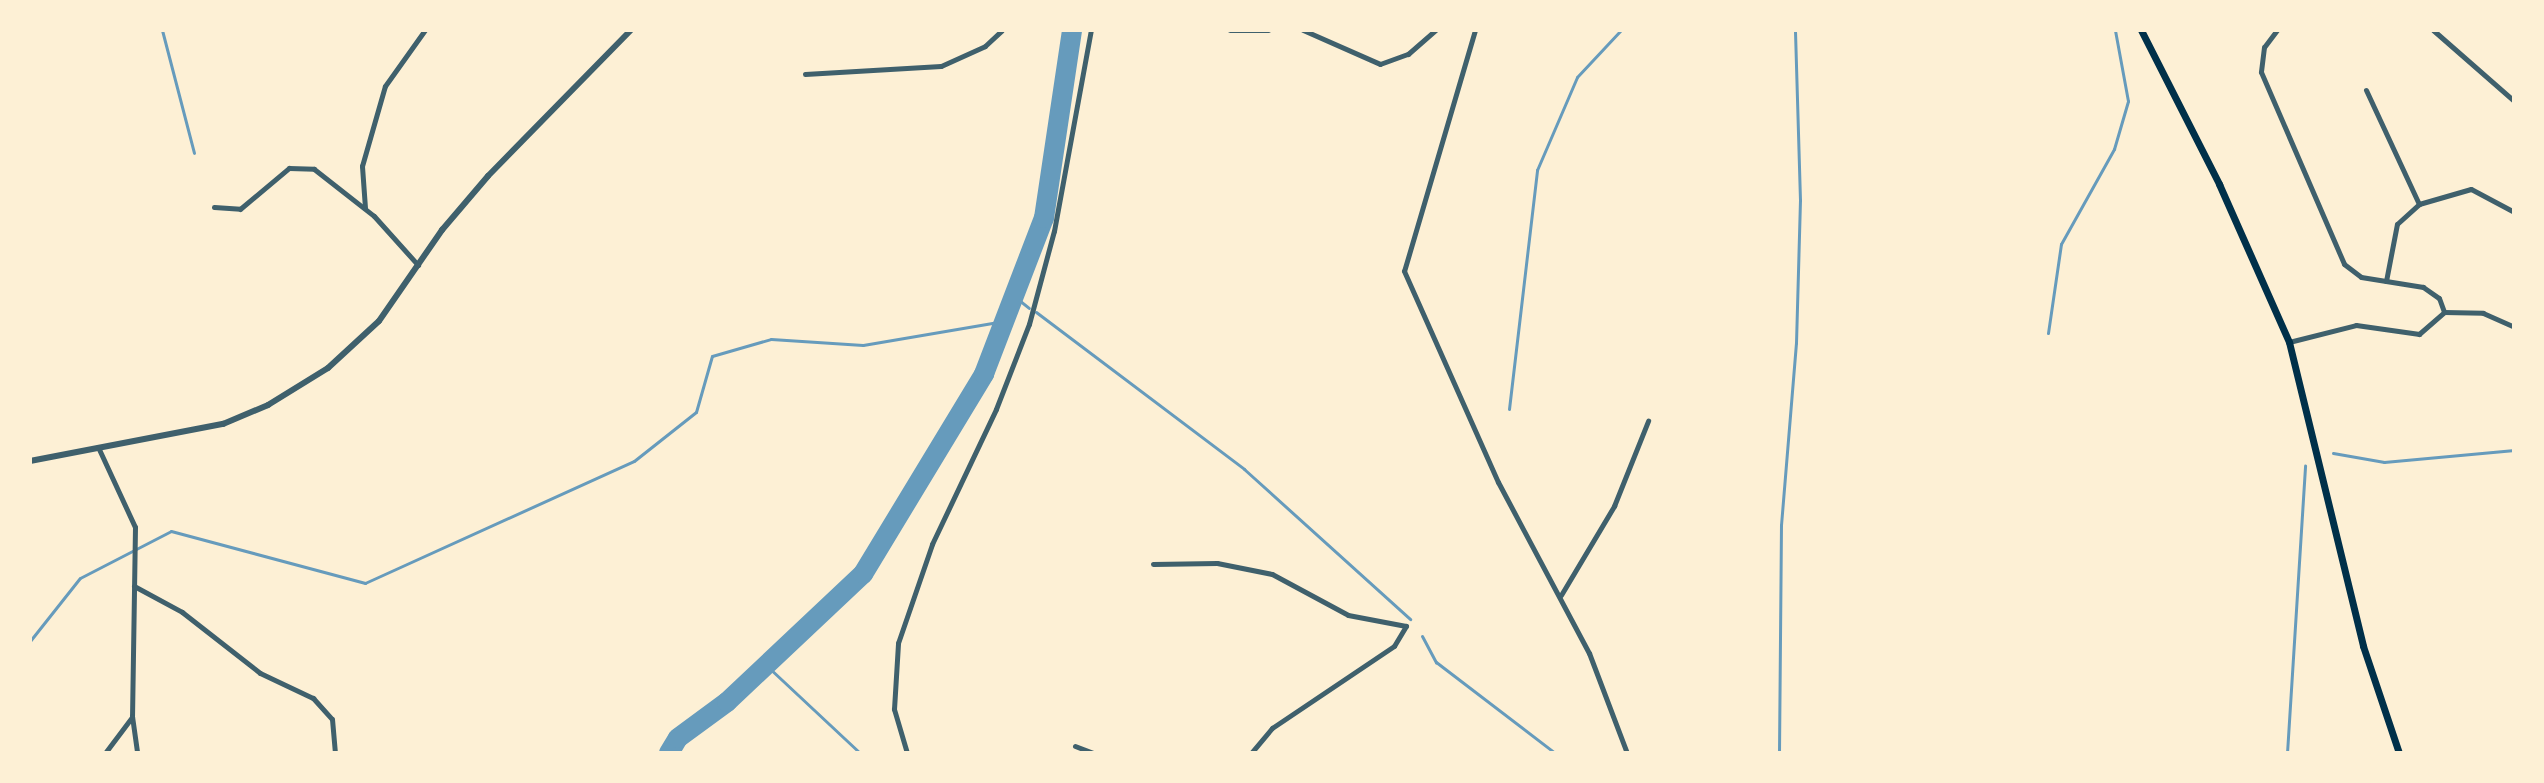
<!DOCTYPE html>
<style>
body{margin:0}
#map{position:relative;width:2544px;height:783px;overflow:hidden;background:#fdf0d5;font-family:"Fira Sans Condensed",sans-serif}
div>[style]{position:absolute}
.stream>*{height:3px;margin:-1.5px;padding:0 1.5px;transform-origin:1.5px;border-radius:1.5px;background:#669bbc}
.river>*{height:20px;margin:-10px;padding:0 10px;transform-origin:10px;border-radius:10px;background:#669bbc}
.minor>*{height:5px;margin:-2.5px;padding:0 2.5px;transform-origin:2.5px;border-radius:2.5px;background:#3f606c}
.tertiary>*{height:6px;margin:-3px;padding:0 3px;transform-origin:3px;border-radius:3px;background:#3f606c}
.secondary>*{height:7px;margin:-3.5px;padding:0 3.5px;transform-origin:3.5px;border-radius:3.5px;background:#003049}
span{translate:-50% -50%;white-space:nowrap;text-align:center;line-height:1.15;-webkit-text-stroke:8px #fdf0d5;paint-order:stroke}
.frame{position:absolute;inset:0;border:32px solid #fdf0d5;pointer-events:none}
</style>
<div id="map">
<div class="stream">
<div style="left:162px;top:30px;width:127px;rotate:75.4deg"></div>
<div style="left:1014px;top:296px;width:19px;rotate:39deg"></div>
<div style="left:1036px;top:312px;width:261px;rotate:37deg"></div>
<div style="left:1244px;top:469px;width:224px;rotate:42.1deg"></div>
<div style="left:2048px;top:333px;width:90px;rotate:-81.7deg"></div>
<div style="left:2061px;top:244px;width:109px;rotate:-60.8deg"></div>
<div style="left:2114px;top:149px;width:50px;rotate:-73.7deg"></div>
<div style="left:2128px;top:101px;width:72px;rotate:-100.4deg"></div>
<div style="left:1509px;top:409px;width:241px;rotate:-83.3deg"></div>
<div style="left:1537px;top:170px;width:101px;rotate:-66.7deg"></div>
<div style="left:1577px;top:77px;width:64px;rotate:-46.9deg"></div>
<div style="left:2333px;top:453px;width:52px;rotate:10deg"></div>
<div style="left:2384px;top:462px;width:131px;rotate:-5.3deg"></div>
<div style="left:1422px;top:636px;width:30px;rotate:62deg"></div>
<div style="left:1436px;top:662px;width:150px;rotate:37.4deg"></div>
<div style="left:30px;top:641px;width:80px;rotate:-51.6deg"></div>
<div style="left:80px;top:578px;width:102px;rotate:-27.3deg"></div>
<div style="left:171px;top:531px;width:201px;rotate:15deg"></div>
<div style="left:365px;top:583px;width:295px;rotate:-24.4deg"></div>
<div style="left:634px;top:461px;width:79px;rotate:-38.3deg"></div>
<div style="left:696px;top:412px;width:58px;rotate:-74.1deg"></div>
<div style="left:712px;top:356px;width:61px;rotate:-16.1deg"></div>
<div style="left:771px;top:339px;width:92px;rotate:3.7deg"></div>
<div style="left:863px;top:345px;width:143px;rotate:-9.7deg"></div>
<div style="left:767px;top:666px;width:127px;rotate:43.1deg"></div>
<div style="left:1779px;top:753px;width:228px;rotate:-89.5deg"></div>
<div style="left:1781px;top:525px;width:183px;rotate:-85.3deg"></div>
<div style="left:1796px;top:343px;width:143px;rotate:-88.4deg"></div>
<div style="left:1800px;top:200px;width:170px;rotate:-91.7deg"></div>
<div style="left:2287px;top:753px;width:288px;rotate:-86.4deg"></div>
</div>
<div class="river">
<div style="left:669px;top:753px;width:17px;rotate:-59deg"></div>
<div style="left:678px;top:738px;width:61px;rotate:-36.3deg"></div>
<div style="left:727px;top:702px;width:187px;rotate:-43.3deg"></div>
<div style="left:863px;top:574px;width:234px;rotate:-58.8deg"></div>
<div style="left:984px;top:374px;width:167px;rotate:-69deg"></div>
<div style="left:1044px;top:218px;width:190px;rotate:-81.5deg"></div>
</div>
<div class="minor">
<div style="left:1230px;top:30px;width:38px"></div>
<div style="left:1303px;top:30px;width:84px;rotate:23.8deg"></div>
<div style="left:1380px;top:64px;width:30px;rotate:-20deg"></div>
<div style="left:1408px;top:54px;width:37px;rotate:-41deg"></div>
<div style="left:1475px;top:30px;width:251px;rotate:106.4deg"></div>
<div style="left:1404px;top:271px;width:231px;rotate:66deg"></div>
<div style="left:1498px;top:482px;width:194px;rotate:62deg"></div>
<div style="left:1589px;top:653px;width:107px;rotate:69.2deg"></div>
<div style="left:2277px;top:30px;width:21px;rotate:127deg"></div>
<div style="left:2264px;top:47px;width:25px;rotate:97deg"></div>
<div style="left:2261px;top:72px;width:209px;rotate:66.6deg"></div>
<div style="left:2344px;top:264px;width:21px;rotate:37deg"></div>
<div style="left:2361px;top:277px;width:63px;rotate:9.2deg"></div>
<div style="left:2423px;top:287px;width:19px;rotate:35deg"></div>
<div style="left:2439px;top:298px;width:15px;rotate:70deg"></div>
<div style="left:2433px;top:30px;width:108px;rotate:41.2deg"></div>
<div style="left:805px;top:74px;width:136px;rotate:-3.4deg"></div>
<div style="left:941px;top:66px;width:48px;rotate:-24.4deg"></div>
<div style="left:985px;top:46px;width:23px;rotate:-43deg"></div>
<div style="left:2366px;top:90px;width:126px;rotate:65.1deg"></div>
<div style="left:214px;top:207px;width:26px;rotate:4deg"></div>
<div style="left:240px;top:209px;width:64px;rotate:-39.9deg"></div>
<div style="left:289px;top:168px;width:25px;rotate:2deg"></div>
<div style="left:314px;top:169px;width:76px;rotate:38.1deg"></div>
<div style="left:374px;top:216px;width:66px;rotate:48.1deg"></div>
<div style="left:365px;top:208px;width:42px;rotate:-94.1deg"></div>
<div style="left:362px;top:166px;width:83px;rotate:-74deg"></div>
<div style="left:385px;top:86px;width:69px;rotate:-54.5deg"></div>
<div style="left:2386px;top:281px;width:58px;rotate:-79.1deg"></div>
<div style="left:2397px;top:224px;width:30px;rotate:-42deg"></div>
<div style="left:2419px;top:204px;width:54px;rotate:-16.1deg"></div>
<div style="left:2471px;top:189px;width:49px;rotate:28.1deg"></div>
<div style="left:2444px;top:312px;width:39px;rotate:1deg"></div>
<div style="left:2483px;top:313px;width:34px;rotate:24deg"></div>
<div style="left:2289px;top:342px;width:69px;rotate:-14.2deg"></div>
<div style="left:2356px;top:325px;width:64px;rotate:8.1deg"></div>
<div style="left:2419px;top:334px;width:33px;rotate:-41deg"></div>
<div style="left:98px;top:447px;width:88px;rotate:65.2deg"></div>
<div style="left:135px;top:527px;width:189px;rotate:90.9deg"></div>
<div style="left:132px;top:716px;width:37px;rotate:82deg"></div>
<div style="left:1153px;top:564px;width:64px;rotate:-0.9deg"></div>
<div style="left:1217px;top:563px;width:56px;rotate:11.3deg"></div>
<div style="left:1272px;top:574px;width:86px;rotate:28.3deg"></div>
<div style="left:1348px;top:615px;width:59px;rotate:10.7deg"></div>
<div style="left:1406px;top:626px;width:23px;rotate:121deg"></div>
<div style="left:1394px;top:646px;width:147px;rotate:146.1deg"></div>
<div style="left:1272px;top:728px;width:33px;rotate:130deg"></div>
<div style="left:134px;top:586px;width:55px;rotate:28.4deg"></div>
<div style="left:182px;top:612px;width:99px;rotate:38deg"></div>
<div style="left:260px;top:673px;width:59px;rotate:25.3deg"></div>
<div style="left:313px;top:698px;width:28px;rotate:48deg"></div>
<div style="left:332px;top:719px;width:34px;rotate:85deg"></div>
<div style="left:1561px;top:595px;width:104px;rotate:-59.2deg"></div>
<div style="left:1614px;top:506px;width:92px;rotate:-68.2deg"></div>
<div style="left:1075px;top:746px;width:19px;rotate:21deg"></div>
<div style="left:105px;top:753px;width:45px;rotate:-53.1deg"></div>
<div style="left:907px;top:753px;width:46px;rotate:-106.5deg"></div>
<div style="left:894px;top:709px;width:66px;rotate:-86.5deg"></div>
<div style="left:898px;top:643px;width:105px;rotate:-71deg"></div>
<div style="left:932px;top:544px;width:149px;rotate:-64.6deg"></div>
<div style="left:996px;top:409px;width:91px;rotate:-68.8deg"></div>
<div style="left:1029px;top:324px;width:96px;rotate:-75deg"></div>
<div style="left:1054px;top:231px;width:204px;rotate:-79.6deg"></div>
</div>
<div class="tertiary">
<div style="left:30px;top:461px;width:197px;rotate:-10.9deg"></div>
<div style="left:223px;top:424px;width:49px;rotate:-22.9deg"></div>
<div style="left:268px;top:405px;width:70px;rotate:-31.7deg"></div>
<div style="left:328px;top:368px;width:69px;rotate:-42.7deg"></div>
<div style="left:379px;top:321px;width:111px;rotate:-55.3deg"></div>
<div style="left:442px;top:230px;width:71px;rotate:-49.6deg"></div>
<div style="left:488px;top:176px;width:204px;rotate:-45.6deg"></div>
</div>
<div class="secondary">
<div style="left:2141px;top:30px;width:173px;rotate:63.1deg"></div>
<div style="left:2219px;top:184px;width:173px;rotate:66.1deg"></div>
<div style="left:2289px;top:342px;width:313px;rotate:76.3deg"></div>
<div style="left:2363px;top:646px;width:113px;rotate:71.4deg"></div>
</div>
<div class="frame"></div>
</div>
